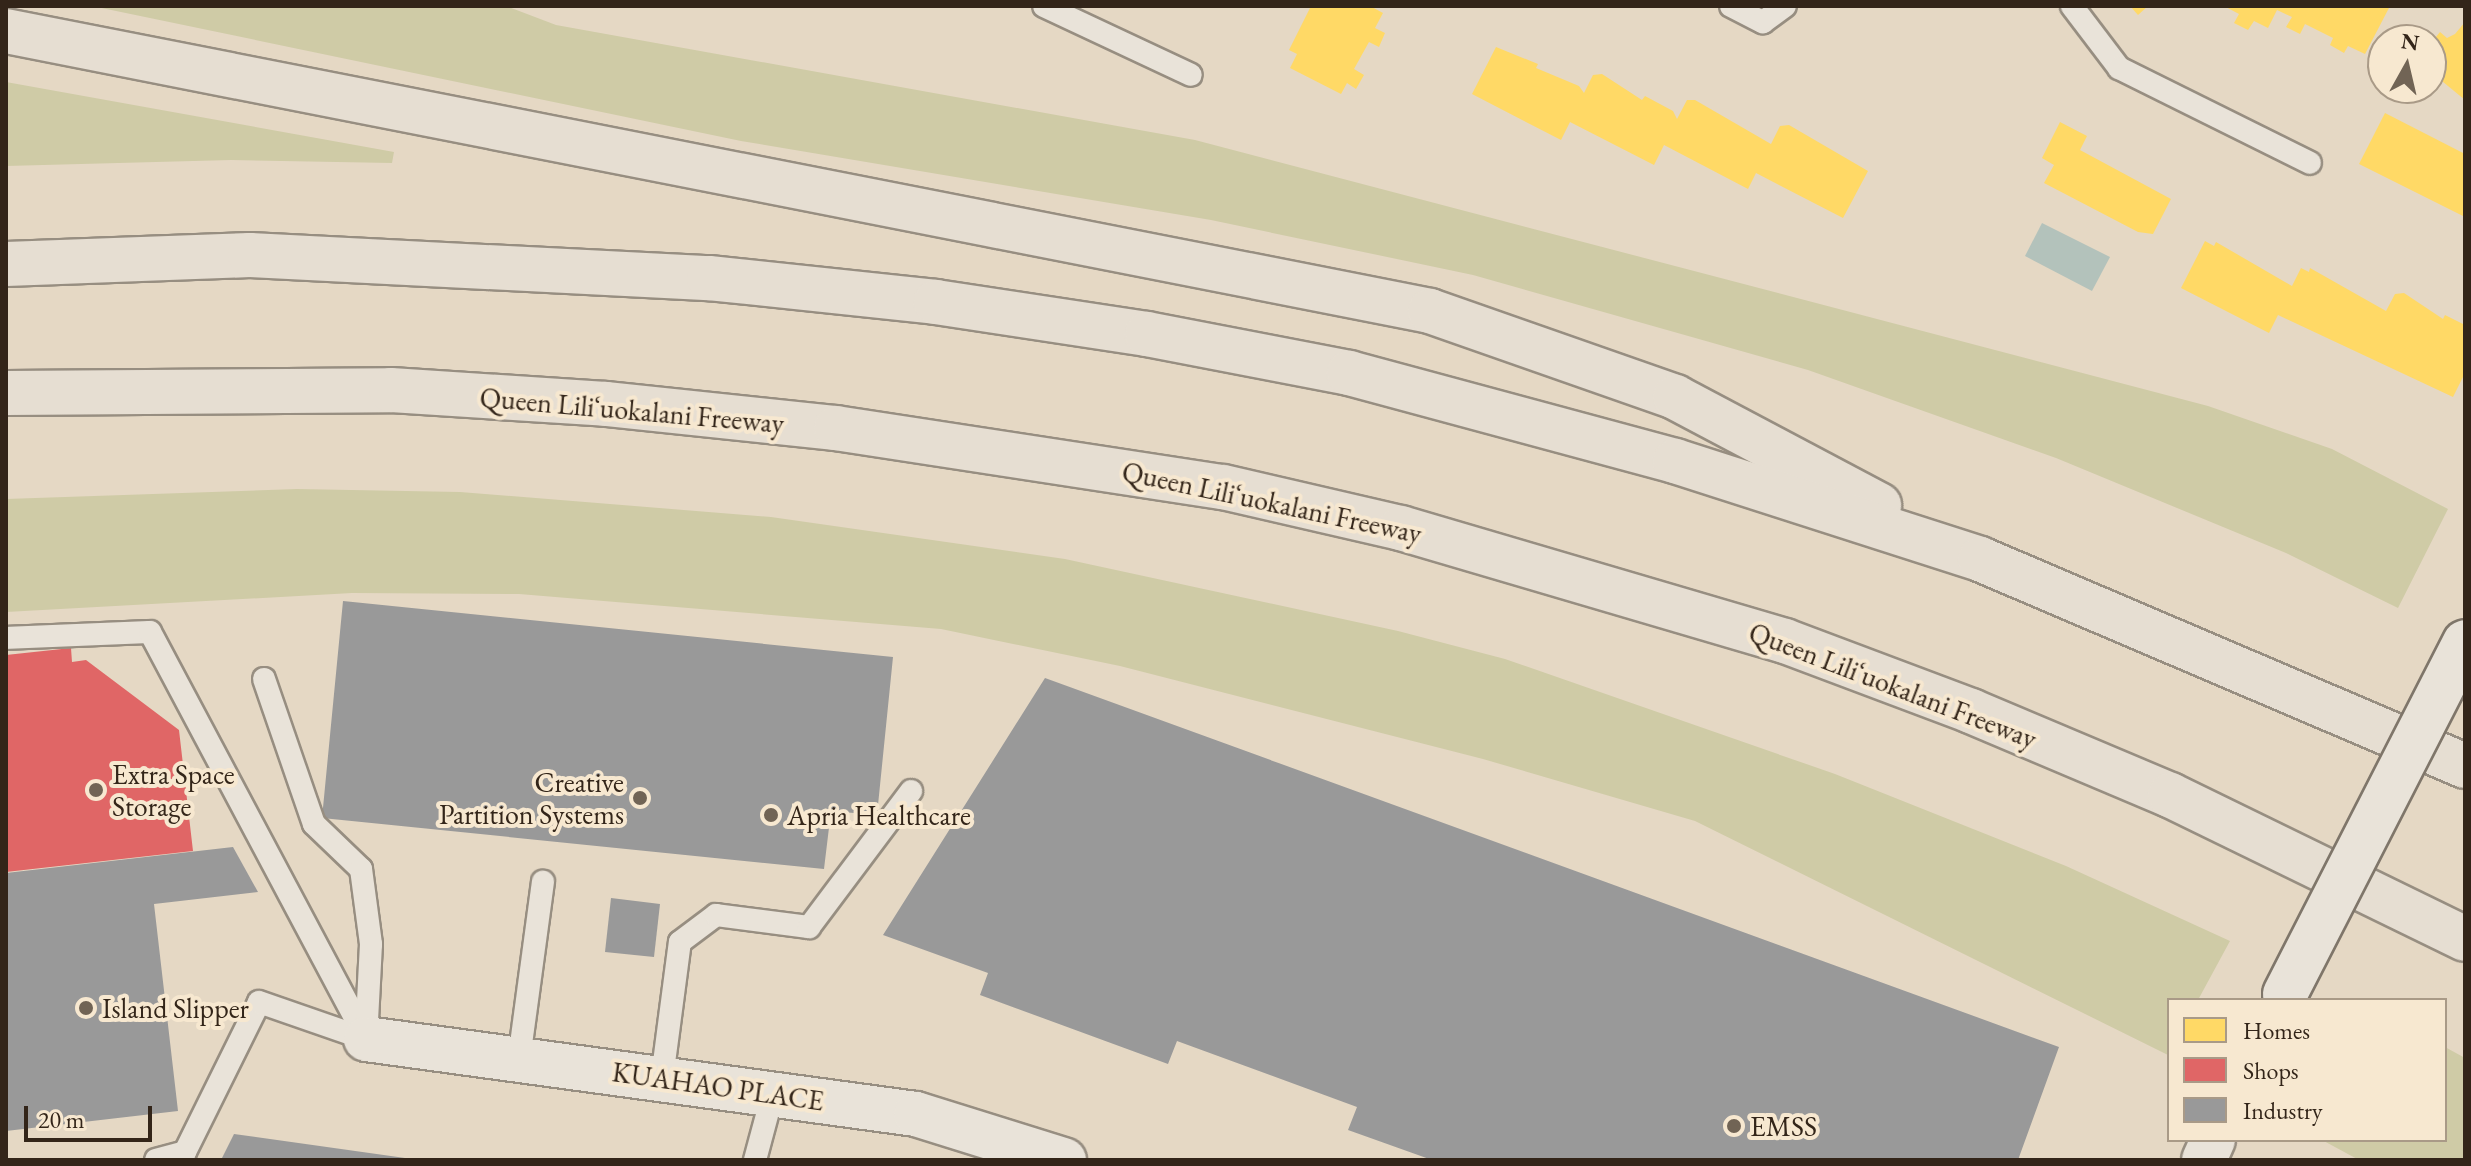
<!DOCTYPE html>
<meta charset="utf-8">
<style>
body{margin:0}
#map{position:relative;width:2471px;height:1166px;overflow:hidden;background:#e5d8c4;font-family:"EB Garamond",serif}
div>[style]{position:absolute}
.green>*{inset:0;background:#cfcba6}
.water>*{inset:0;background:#b3c2bb}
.homes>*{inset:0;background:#ffd966}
.shops>*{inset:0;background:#e06666}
.industry>*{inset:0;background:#999}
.roads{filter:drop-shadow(2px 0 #978e81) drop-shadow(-2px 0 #978e81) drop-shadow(0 2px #978e81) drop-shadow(0 -2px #978e81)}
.lane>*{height:22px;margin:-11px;padding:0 11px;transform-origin:11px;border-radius:11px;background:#e9e3d9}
.street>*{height:44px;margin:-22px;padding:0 22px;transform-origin:22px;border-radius:22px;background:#e9e3d9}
.secondary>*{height:44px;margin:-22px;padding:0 22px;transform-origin:22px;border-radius:22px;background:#e9e3d9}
.highway>*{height:44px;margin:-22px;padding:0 22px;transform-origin:22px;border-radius:22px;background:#e6ded2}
.bridges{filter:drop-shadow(2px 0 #7f766a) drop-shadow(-2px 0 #7f766a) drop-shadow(0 2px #7f766a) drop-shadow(0 -2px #7f766a)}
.secondary-bridge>*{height:44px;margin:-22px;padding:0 22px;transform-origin:22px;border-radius:22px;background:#e9e3d9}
.dots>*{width:22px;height:22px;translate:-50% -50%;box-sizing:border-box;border:4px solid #f7e8d0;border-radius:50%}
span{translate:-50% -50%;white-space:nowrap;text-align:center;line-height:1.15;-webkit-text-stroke:8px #f7e8d0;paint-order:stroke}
.street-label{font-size:28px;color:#332519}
.poi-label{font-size:28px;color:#332519}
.left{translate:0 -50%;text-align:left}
.right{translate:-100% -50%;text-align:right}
.frame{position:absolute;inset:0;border:8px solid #332519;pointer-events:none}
.legend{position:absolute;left:2167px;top:998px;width:280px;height:144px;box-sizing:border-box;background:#f7e8d0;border:2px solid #a99a87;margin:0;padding:10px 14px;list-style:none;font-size:24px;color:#332519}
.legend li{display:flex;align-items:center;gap:16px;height:40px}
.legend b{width:40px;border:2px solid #a99a87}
.north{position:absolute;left:2367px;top:24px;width:80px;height:80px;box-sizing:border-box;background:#f7e8d0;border:2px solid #a99a87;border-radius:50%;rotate:8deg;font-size:22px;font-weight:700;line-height:32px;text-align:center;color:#332519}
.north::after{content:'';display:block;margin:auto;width:28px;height:36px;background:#716455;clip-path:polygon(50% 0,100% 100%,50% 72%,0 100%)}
.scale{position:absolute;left:24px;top:1106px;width:128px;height:36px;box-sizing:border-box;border:4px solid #332519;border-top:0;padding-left:10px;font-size:24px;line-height:28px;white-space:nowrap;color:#332519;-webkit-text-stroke:6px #f7e8d0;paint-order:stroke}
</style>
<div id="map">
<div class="green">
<div style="clip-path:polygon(92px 6px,506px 6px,556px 25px,1195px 140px,2208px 406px,2332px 449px,2448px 509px,2398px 608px,2286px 553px,2056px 458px,1808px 370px,1473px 275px,1211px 220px,741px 141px)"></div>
<div style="clip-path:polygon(6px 82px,394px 152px,392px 163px,231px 160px,6px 166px)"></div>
<div style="clip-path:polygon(297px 489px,460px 492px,771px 517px,1065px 559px,1398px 631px,1505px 659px,1835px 774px,2066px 866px,2230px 941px,2198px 1000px,2169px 1000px,2168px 1055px,1695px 821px,1483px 759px,1120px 666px,941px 629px,519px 594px,352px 593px,6px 612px,6px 499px)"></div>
<div style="clip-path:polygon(2445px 1047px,2465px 1058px,2465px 1160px,2359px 1160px,2322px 1140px,2445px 1140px)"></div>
</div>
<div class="water">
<div style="clip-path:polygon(2042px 223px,2110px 257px,2092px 291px,2025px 256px)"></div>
</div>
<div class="homes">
<div style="clip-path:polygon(1311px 6px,1370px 6px,1383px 13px,1375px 28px,1385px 33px,1379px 47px,1369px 42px,1354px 69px,1364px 75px,1356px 89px,1347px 83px,1341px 94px,1290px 68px,1297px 54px,1289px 50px)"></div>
<div style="clip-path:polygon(2130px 6px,2148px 6px,2138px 15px)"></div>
<div style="clip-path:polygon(2224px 6px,2390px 6px,2365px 54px,2348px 46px,2344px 53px,2330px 45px,2333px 38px,2305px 24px,2300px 34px,2286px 27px,2292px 17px,2277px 10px,2268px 28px,2254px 21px,2248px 30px,2234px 23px,2239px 14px)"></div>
<div style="clip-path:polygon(2465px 22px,2465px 100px,2431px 72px,2437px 51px,2431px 43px,2440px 32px,2447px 38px,2455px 34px)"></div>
<div style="clip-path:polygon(1496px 47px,1538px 64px,1536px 68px,1579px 86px,1584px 93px,1593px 75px,1602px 74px,1642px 100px,1645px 96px,1673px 111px,1677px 119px,1687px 100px,1695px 100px,1771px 144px,1780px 126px,1789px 125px,1868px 171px,1843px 218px,1756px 173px,1748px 189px,1664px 145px,1654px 165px,1570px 122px,1561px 140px,1472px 94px)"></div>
<div style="clip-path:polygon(2385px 113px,2465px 154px,2465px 217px,2359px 164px)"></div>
<div style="clip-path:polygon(2060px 122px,2087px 136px,2080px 150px,2171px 199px,2153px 234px,2138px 232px,2044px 183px,2054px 165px,2042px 158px)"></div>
<div style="clip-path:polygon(2205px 241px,2214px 246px,2216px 242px,2292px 286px,2301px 268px,2309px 272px,2310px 268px,2386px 311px,2395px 294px,2404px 293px,2443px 319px,2445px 315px,2465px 325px,2465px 373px,2453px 397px,2278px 315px,2269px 333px,2181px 288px)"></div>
</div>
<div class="shops">
<div style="clip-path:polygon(71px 648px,72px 662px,86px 660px,179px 730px,193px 851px,6px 872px,6px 655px)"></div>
</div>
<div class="industry">
<div style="clip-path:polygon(343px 601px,893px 657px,877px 815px,831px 811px,824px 869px,322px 818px)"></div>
<div style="clip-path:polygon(1045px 678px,2059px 1047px,2018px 1160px,1432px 1160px,1348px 1130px,1357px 1107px,1177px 1041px,1168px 1064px,980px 995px,988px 973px,883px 935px)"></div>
<div style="clip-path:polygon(233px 847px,258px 892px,154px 904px,178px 1111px,6px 1131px,6px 873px)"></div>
<div style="clip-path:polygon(611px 898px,660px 904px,654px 957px,605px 952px)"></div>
<div style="clip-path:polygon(234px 1134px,405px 1158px,405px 1160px,221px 1160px)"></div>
</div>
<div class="roads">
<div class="lane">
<div style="left:1044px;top:6px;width:162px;rotate:25.1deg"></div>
<div style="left:1731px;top:6px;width:36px;rotate:27deg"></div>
<div style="left:1763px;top:22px;width:27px;rotate:-36deg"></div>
<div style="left:2072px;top:6px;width:78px;rotate:52.8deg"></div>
<div style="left:2119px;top:68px;width:213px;rotate:26.4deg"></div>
<div style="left:6px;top:638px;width:144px;rotate:-2.4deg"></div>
<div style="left:150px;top:632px;width:461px;rotate:62deg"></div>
<div style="left:264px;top:679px;width:153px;rotate:71deg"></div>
<div style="left:314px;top:824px;width:65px;rotate:43.8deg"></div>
<div style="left:361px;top:869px;width:76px;rotate:82.4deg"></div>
<div style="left:371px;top:944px;width:94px;rotate:93deg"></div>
<div style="left:519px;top:1059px;width:179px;rotate:-82.3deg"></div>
<div style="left:662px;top:1078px;width:137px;rotate:-82.5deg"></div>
<div style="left:680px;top:942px;width:45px;rotate:-36.9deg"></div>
<div style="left:716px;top:915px;width:94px;rotate:7.4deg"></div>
<div style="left:809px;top:927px;width:170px;rotate:-53.1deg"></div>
<div style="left:156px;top:1160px;width:30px;rotate:-15deg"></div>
<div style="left:185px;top:1152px;width:167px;rotate:-63.7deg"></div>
<div style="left:259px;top:1002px;width:113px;rotate:19.1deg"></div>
<div style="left:755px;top:1160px;width:69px;rotate:-75deg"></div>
</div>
<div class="street">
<div style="left:366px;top:1039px;width:555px;rotate:7.77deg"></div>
<div style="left:916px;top:1114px;width:155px;rotate:17.3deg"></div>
</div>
<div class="secondary">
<div style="left:2204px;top:1160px;width:22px;rotate:-66deg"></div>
</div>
<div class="highway">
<div style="left:6px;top:31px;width:1451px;rotate:11.12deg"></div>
<div style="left:1430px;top:311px;width:260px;rotate:19.3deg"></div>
<div style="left:1675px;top:397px;width:231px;rotate:27.9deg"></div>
<div style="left:6px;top:264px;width:244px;rotate:-2.1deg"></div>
<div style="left:250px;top:255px;width:460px;rotate:2.9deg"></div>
<div style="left:709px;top:278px;width:228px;rotate:6deg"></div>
<div style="left:936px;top:302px;width:213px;rotate:8.6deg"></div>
<div style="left:1147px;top:334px;width:206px;rotate:10.9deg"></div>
<div style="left:1349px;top:373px;width:338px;rotate:15.1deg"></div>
<div style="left:1675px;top:461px;width:320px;rotate:17.8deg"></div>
<div style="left:1980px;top:559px;width:527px;rotate:23.11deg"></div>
<div style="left:6px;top:393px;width:385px;rotate:-0.4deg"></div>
<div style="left:391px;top:390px;width:215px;rotate:3.7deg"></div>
<div style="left:606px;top:404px;width:231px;rotate:6deg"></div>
<div style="left:836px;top:428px;width:391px;rotate:8.7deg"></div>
<div style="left:1223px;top:487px;width:183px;rotate:13deg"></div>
<div style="left:1401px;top:528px;width:400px;rotate:16.4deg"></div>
<div style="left:1785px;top:641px;width:199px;rotate:20.6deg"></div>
<div style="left:1971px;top:711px;width:216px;rotate:22.9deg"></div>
<div style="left:2170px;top:795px;width:328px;rotate:26deg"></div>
</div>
</div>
<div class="bridges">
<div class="secondary-bridge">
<div style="left:2285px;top:994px;width:395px;rotate:-62.9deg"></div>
</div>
</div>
<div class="dots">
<div style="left:96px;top:790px;background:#716455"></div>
<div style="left:640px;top:798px;background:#716455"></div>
<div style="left:771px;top:815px;background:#716455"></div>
<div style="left:86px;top:1008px;background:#716455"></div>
<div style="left:1734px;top:1126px;background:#716455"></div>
</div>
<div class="street-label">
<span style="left:632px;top:410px;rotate:5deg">Queen Liliʻuokalani Freeway</span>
<span style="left:1272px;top:502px;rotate:12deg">Queen Liliʻuokalani Freeway</span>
<span style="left:1893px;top:685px;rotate:21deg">Queen Liliʻuokalani Freeway</span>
<span style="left:718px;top:1086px;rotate:8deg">KUAHAO PLACE</span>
</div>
<div class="poi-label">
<span class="left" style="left:112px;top:790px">Extra Space<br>Storage</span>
<span class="right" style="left:624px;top:798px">Creative<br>Partition Systems</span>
<span class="left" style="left:787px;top:815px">Apria Healthcare</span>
<span class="left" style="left:102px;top:1008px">Island Slipper</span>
<span class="left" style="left:1750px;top:1126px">EMSS</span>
</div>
<div class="frame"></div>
<ul class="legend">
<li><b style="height:22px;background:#ffd966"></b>Homes</li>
<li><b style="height:22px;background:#e06666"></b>Shops</li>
<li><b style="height:22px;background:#999"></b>Industry</li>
</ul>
<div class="north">N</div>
<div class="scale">20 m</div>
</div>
